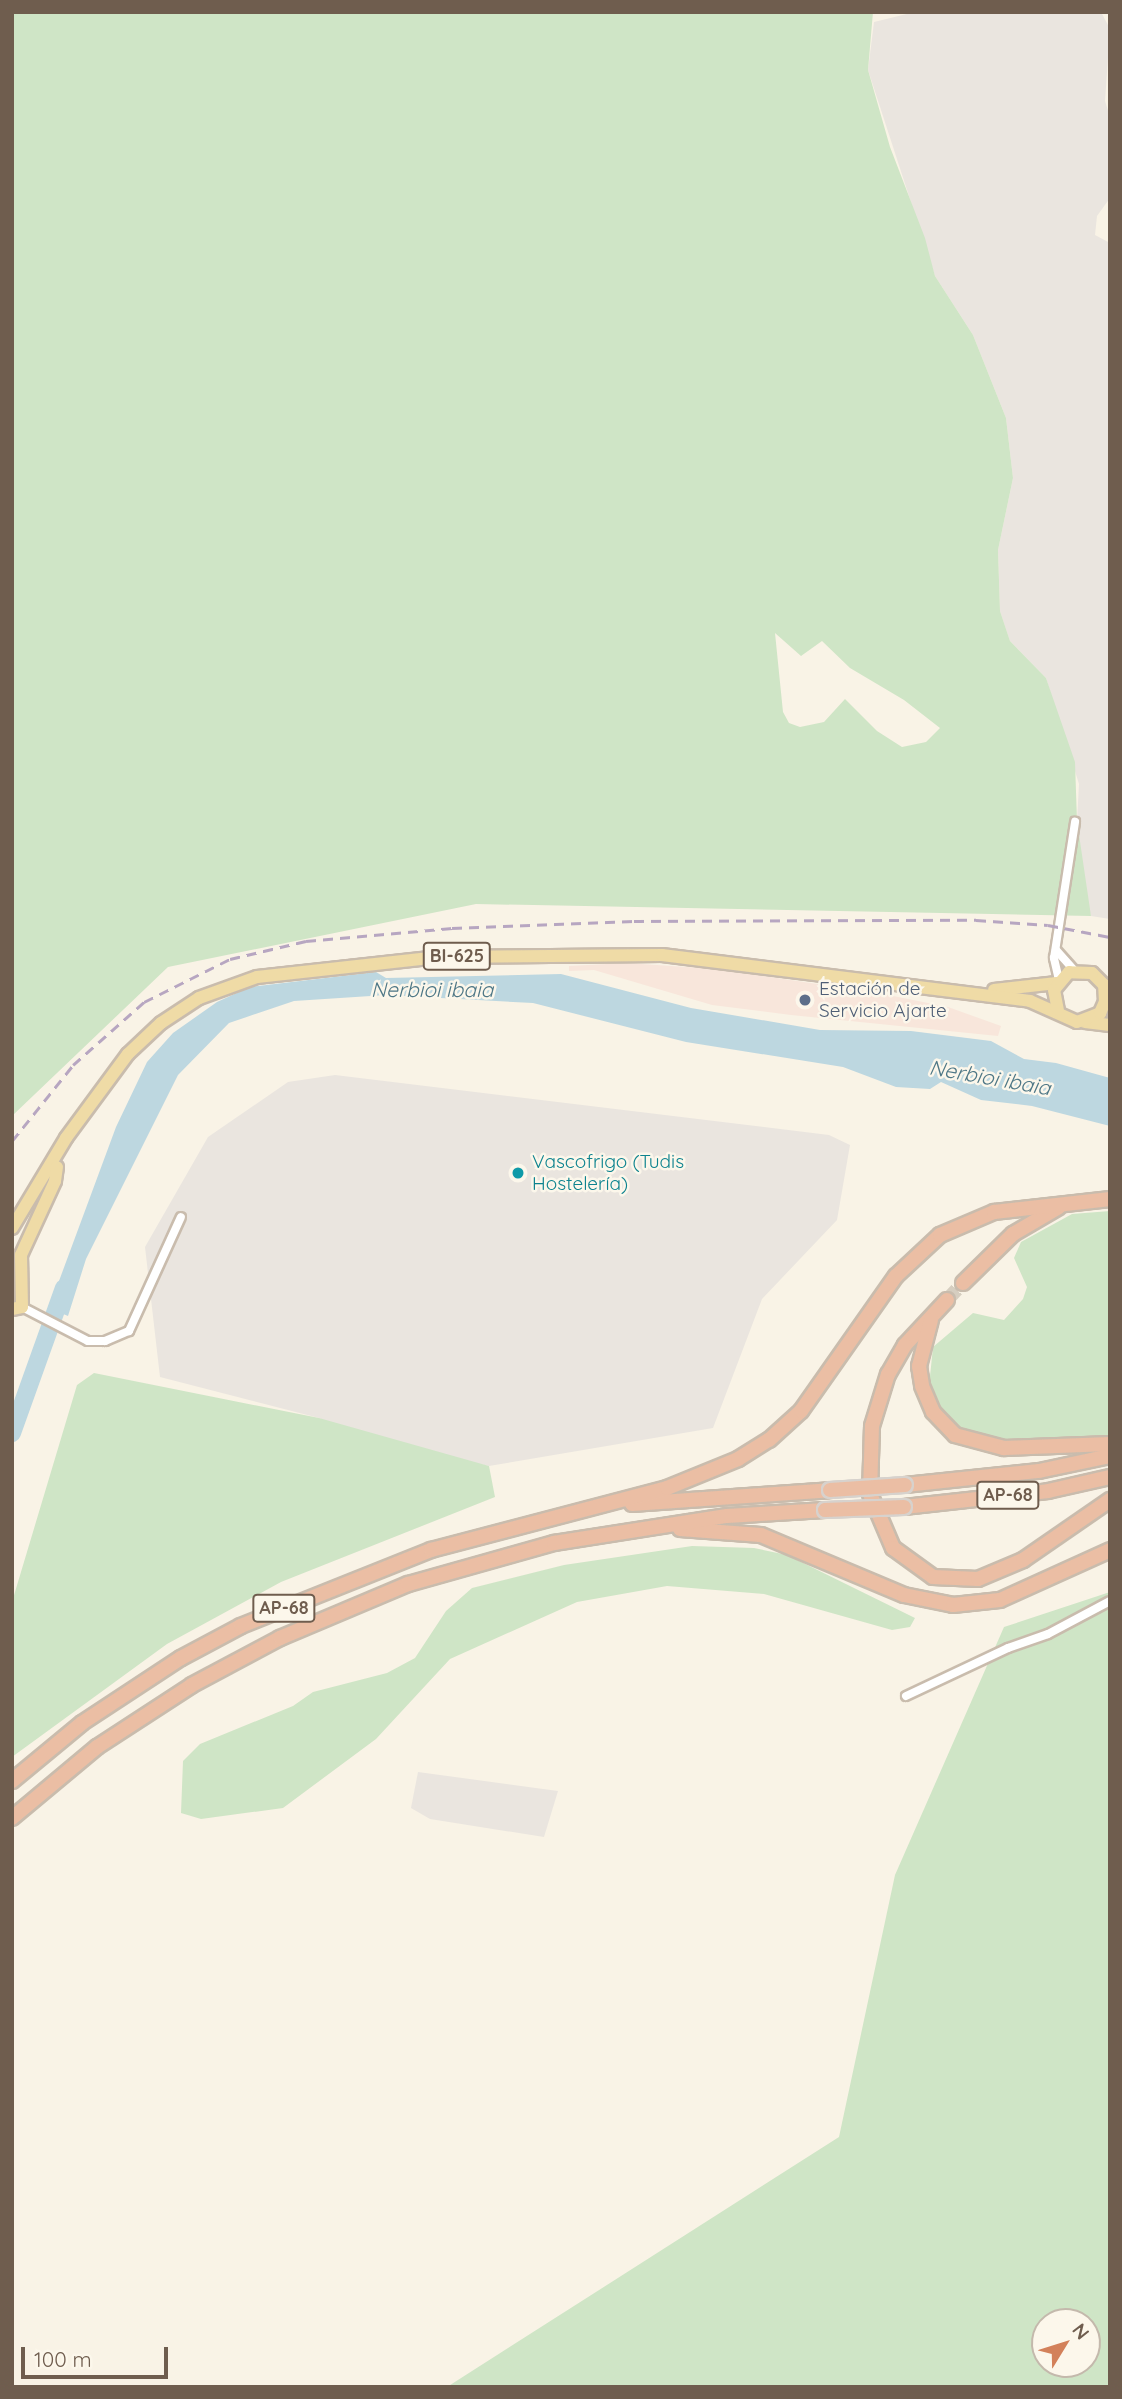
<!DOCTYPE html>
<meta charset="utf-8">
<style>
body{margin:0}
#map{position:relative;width:1122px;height:2399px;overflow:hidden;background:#f9f3e6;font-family:Quicksand,sans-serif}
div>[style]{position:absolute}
.commercial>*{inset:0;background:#f8e6db}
.industrial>*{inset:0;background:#eae5df}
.green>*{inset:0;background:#cfe5c6}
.water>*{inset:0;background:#bdd7e0}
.river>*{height:18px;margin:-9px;padding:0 9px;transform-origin:9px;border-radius:9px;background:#bdd7e0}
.highway-tunnel>*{height:14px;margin-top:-7px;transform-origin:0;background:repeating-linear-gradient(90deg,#d6cec0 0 14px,transparent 0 21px)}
.roads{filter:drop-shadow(2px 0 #c9bcad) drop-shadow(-2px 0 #c9bcad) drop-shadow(0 2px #c9bcad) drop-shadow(0 -2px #c9bcad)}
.street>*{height:8px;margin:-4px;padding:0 4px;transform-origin:4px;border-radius:4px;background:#fff}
.primary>*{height:12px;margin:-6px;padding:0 6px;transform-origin:6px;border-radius:6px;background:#efdba6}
.highway>*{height:14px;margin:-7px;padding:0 7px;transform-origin:7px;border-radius:7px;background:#ebbea4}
.rail>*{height:2.5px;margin-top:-1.25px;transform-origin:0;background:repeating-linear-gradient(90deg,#b7a6c1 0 10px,transparent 0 17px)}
.bridges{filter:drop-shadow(2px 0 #d7d2cd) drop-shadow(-2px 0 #d7d2cd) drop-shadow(0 2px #d7d2cd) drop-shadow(0 -2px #d7d2cd)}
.highway-bridge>*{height:14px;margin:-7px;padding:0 7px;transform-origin:7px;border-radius:7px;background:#ebbea4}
.dots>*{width:19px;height:19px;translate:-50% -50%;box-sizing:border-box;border:4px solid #fcf7eb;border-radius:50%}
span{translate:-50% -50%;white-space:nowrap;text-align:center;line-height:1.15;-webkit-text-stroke:5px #fcf7eb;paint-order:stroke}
.shield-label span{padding:2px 5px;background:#fcf7eb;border:2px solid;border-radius:5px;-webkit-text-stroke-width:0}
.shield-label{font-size:18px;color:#6f5d4e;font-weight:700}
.service-label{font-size:19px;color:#4e5e75}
.left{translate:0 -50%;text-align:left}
.culture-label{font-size:19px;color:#0d838f}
.water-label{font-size:21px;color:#4e7786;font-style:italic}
.frame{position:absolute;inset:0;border:14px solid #6f5d4e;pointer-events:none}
.north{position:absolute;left:1031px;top:2308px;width:70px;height:70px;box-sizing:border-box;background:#fcf7eb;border:2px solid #c4b9ac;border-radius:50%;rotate:52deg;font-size:19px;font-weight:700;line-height:28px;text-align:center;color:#6f5d4e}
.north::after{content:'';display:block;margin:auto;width:24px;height:32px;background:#d3815a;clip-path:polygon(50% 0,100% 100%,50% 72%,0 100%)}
.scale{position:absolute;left:21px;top:2347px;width:147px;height:32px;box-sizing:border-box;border:4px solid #6f5d4e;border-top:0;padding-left:9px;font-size:21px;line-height:24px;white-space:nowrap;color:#6f5d4e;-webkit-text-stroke:5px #fcf7eb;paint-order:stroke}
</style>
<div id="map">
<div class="commercial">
<div style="clip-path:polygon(626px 963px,717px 969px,878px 993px,948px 1007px,1001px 1026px,998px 1036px,791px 1015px,712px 1005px,594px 970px,569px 971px,569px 966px)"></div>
</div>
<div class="industrial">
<div style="clip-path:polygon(915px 12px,1101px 12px,1110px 29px,1105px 101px,1110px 117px,1110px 198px,1097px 216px,1095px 235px,1110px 243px,1110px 919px,1091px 916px,1086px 899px,1077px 821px,1079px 784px,1046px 678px,1010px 641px,1000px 611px,998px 550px,1013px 478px,1006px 418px,973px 335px,935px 276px,868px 70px,874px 22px)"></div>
<div style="clip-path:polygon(335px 1075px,829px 1135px,850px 1145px,837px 1220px,762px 1299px,713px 1428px,489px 1466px,364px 1439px,319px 1418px,160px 1377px,145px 1247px,208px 1137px,288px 1082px)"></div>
<div style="clip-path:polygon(418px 1772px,558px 1791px,544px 1837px,430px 1819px,411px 1808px)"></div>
</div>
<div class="green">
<div style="clip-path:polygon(evenodd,12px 12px,873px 12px,868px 70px,890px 147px,925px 238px,935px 276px,973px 335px,1006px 418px,1013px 478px,998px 550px,1000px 611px,1010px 641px,1046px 678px,1075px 762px,1077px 821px,1091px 916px,476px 904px,168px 967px,12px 1116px,12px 12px,775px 633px,801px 656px,822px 641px,850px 668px,904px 700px,940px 728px,926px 742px,902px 747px,877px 731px,845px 699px,824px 722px,800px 727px,789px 723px,783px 712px,775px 633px)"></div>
<div style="clip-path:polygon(1110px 1211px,1110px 1437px,1005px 1440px,968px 1434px,945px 1420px,929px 1386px,933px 1347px,973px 1313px,1004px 1320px,1023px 1299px,1027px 1287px,1014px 1258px,1021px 1242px,1072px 1214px)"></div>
<div style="clip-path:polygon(94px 1373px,319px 1418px,489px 1466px,495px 1497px,281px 1582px,167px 1644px,12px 1757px,12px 1602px,77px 1385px)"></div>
<div style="clip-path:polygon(692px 1546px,754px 1548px,787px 1555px,915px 1618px,910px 1627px,892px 1630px,764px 1594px,667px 1586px,577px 1602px,450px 1659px,376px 1739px,283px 1808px,201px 1819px,181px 1813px,183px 1761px,200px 1744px,293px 1706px,313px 1692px,387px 1673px,415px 1658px,446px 1611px,472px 1588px,564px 1565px)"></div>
<div style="clip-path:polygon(evenodd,1110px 1592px,1110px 2387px,447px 2387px,839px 2137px,895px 1875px,1004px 1627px,1110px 1592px,1045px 2322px,1087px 2322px,1087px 2364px,1045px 2364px,1045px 2322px)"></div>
</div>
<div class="water">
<div style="clip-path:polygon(376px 972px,386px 978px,561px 974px,691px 1008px,820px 1030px,911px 1031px,991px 1041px,1024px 1059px,1056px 1063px,1110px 1078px,1110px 1126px,1032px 1106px,981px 1100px,941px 1082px,930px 1089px,896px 1087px,843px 1067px,686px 1042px,533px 1003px,386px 995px,294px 1001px,229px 1023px,178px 1075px,86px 1259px,68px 1316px,49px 1308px,116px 1127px,147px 1062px,173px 1033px,217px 1002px,250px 987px)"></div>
</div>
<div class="river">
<div style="left:12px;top:1433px;width:154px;rotate:-70.3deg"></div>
</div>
<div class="highway-tunnel">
<div style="left:947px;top:1300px;width:23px;rotate:-47deg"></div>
</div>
<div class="roads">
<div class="street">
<div style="left:1056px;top:950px;width:27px;rotate:48deg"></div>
<div style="left:1059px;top:980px;width:23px;rotate:-103deg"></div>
<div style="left:1054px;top:958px;width:138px;rotate:-81.2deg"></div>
<div style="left:22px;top:1307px;width:74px;rotate:27.3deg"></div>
<div style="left:88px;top:1341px;width:17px"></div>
<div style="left:105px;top:1341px;width:26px;rotate:-23deg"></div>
<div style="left:129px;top:1331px;width:125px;rotate:-65.5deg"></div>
<div style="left:906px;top:1696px;width:113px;rotate:-25.2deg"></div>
<div style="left:1008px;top:1648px;width:42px;rotate:-19.3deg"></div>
<div style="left:1048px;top:1634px;width:70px;rotate:-28deg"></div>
</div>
<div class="primary">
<div style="left:994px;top:990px;width:63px;rotate:-6.3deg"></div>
<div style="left:1085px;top:1022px;width:25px;rotate:7deg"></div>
<div style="left:12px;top:1228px;width:105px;rotate:-59deg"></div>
<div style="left:66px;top:1138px;width:104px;rotate:-53.6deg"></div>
<div style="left:128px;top:1054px;width:45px;rotate:-43.2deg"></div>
<div style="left:161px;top:1023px;width:45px;rotate:-33.3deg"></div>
<div style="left:199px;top:998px;width:62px;rotate:-19.9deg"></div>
<div style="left:257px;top:977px;width:183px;rotate:-6.3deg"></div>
<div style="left:439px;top:957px;width:223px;rotate:-0.5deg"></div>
<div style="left:662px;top:955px;width:371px;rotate:7.1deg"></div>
<div style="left:1030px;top:1001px;width:51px;rotate:24.1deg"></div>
<div style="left:1077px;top:1022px;width:25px;rotate:-21deg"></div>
<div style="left:1100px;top:1013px;width:12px;rotate:-66deg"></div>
<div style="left:1105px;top:1002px;width:17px;rotate:-93deg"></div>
<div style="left:1104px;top:985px;width:17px;rotate:-135deg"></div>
<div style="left:1092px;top:973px;width:23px;rotate:-178deg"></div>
<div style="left:1069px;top:972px;width:23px;rotate:130deg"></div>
<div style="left:1054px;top:990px;width:20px;rotate:79deg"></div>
<div style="left:12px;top:1309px;width:10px;rotate:-11deg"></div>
<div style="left:22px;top:1307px;width:52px;rotate:-91.1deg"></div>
<div style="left:21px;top:1255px;width:81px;rotate:-65.3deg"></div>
<div style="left:55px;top:1181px;width:14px;rotate:-82deg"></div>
</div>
<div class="highway">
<div style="left:963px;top:1283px;width:70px;rotate:-44.4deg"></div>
<div style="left:1013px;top:1234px;width:53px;rotate:-30.4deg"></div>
<div style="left:947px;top:1300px;width:62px;rotate:133deg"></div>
<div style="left:905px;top:1345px;width:34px;rotate:120deg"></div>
<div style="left:888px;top:1374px;width:54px;rotate:107.1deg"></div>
<div style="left:872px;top:1426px;width:68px;rotate:91.7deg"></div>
<div style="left:870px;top:1494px;width:59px;rotate:66.9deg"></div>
<div style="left:893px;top:1548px;width:49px;rotate:35.9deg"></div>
<div style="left:933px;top:1577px;width:45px;rotate:2.5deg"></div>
<div style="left:978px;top:1579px;width:49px;rotate:-22.9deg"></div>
<div style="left:1023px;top:1560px;width:106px;rotate:-34.6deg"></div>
<div style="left:931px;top:1320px;width:48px;rotate:104.6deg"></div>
<div style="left:919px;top:1366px;width:20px;rotate:81deg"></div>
<div style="left:922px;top:1386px;width:28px;rotate:67deg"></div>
<div style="left:933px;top:1412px;width:32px;rotate:46deg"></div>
<div style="left:955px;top:1435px;width:51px;rotate:14.9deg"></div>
<div style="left:1004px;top:1448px;width:106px;rotate:-2.2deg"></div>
<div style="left:905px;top:1485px;width:135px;rotate:-6deg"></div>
<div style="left:1039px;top:1471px;width:73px;rotate:-11.9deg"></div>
<div style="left:632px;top:1504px;width:198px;rotate:-4deg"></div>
<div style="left:904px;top:1507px;width:145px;rotate:-6.3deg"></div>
<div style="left:1048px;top:1491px;width:64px;rotate:-12.7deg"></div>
<div style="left:680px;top:1529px;width:81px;rotate:4.2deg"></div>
<div style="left:761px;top:1535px;width:155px;rotate:22.8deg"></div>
<div style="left:904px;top:1595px;width:50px;rotate:11.5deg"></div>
<div style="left:953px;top:1605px;width:47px;rotate:-6.1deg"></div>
<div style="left:1000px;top:1600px;width:121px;rotate:-24.4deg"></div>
<div style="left:12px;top:1781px;width:91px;rotate:-39.6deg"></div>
<div style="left:82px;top:1723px;width:118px;rotate:-33.3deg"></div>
<div style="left:181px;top:1658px;width:68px;rotate:-28.1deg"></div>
<div style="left:241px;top:1626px;width:205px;rotate:-21.8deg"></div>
<div style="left:431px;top:1550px;width:244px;rotate:-14.7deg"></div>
<div style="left:667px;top:1488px;width:77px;rotate:-22.2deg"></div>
<div style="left:738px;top:1459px;width:36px;rotate:-32deg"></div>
<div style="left:769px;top:1440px;width:43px;rotate:-42.2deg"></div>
<div style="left:801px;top:1411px;width:165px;rotate:-54.9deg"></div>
<div style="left:896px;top:1276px;width:60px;rotate:-43deg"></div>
<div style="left:940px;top:1235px;width:59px;rotate:-23.1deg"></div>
<div style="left:994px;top:1212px;width:117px;rotate:-6.4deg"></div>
<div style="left:12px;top:1818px;width:111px;rotate:-39.9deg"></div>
<div style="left:97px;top:1747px;width:113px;rotate:-33.1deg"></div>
<div style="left:192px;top:1685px;width:100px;rotate:-28.1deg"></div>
<div style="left:280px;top:1638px;width:139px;rotate:-22.9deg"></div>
<div style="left:408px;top:1584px;width:152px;rotate:-15.7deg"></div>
<div style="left:554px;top:1543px;width:175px;rotate:-8.9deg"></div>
<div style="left:727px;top:1516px;width:98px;rotate:-3.5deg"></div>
</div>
</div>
<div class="rail">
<div style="left:12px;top:1141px;width:97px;rotate:-51.2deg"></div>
<div style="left:73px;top:1065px;width:95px;rotate:-41.6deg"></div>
<div style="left:144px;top:1002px;width:96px;rotate:-26.6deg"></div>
<div style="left:230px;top:959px;width:78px;rotate:-13.3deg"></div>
<div style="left:306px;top:941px;width:147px;rotate:-5.1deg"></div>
<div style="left:452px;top:928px;width:182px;rotate:-2.2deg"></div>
<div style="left:634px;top:921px;width:342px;rotate:-0.2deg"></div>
<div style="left:976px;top:920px;width:72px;rotate:4deg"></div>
<div style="left:1048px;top:925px;width:63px;rotate:11deg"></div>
</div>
<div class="bridges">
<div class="highway-bridge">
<div style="left:830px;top:1490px;width:75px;rotate:-3.8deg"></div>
<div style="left:825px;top:1510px;width:79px;rotate:-2.2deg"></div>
</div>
</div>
<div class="dots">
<div style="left:805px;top:1000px;background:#5c6f8a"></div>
<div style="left:518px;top:1173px;background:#0f9aa8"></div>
</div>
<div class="shield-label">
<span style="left:457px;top:956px">BI-625</span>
<span style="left:1008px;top:1495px">AP-68</span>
<span style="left:284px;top:1608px">AP-68</span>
</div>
<div class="service-label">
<span class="left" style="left:819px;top:1000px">Estación de<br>Servicio Ajarte</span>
</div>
<div class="culture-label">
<span class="left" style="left:532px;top:1173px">Vascofrigo (Tudis<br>Hostelería)</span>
</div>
<div class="water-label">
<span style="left:432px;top:989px">Nerbioi ibaia</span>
<span style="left:990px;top:1077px;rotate:10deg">Nerbioi ibaia</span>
</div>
<div class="frame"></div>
<div class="north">N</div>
<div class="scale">100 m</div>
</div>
